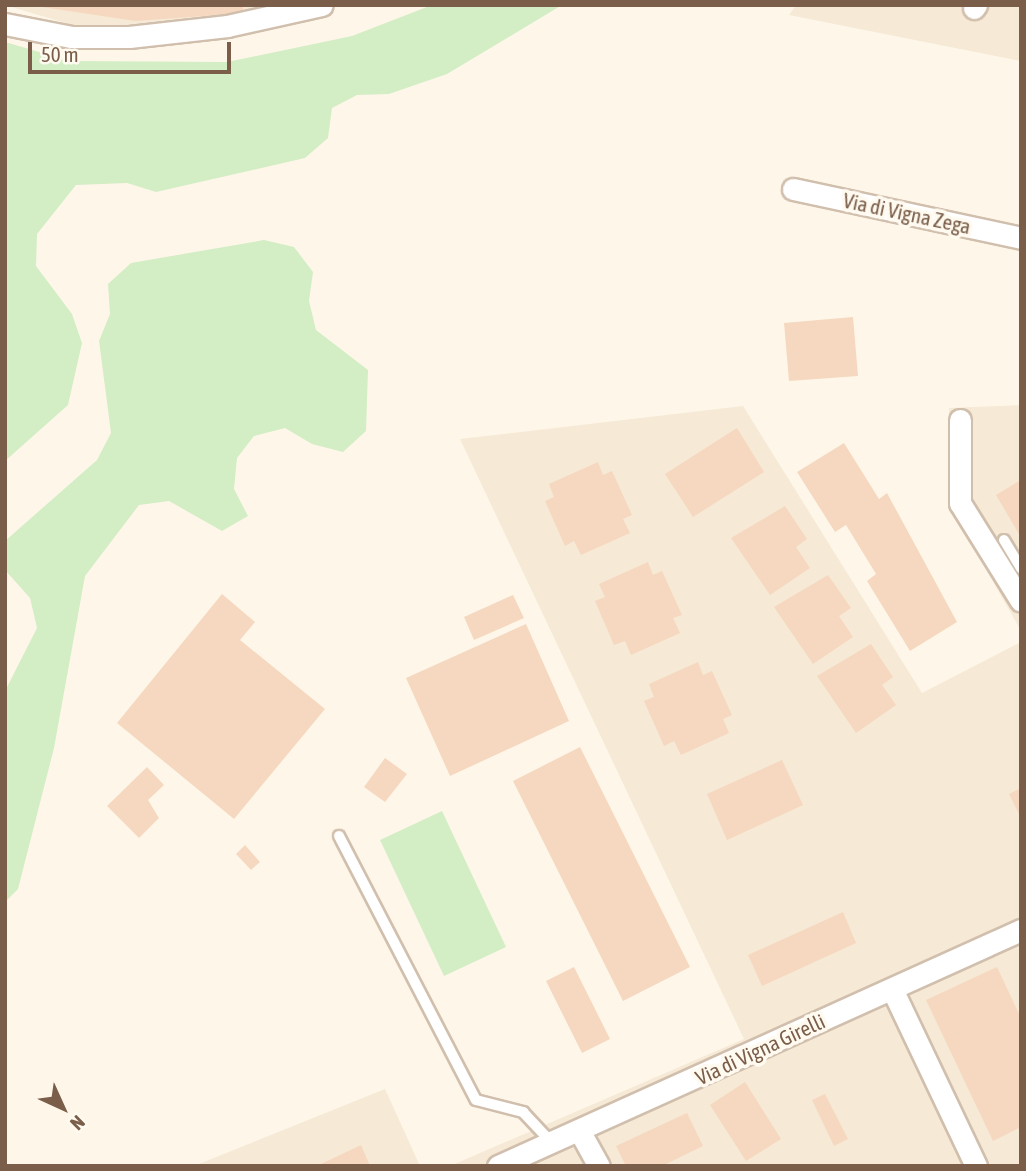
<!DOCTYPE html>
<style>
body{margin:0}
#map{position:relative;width:1026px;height:1171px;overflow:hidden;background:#fef7e9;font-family:"Asap Condensed",sans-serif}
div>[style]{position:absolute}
.residential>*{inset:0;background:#f6e9d6}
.green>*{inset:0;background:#d3edc5}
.building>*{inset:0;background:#f5d8bf}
.roads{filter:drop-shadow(2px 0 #d1bfad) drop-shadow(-2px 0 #d1bfad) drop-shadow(0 2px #d1bfad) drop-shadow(0 -2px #d1bfad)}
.service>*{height:10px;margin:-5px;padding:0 5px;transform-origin:5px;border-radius:5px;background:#fff}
.minor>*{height:21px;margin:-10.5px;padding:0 10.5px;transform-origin:10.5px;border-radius:10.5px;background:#fff}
span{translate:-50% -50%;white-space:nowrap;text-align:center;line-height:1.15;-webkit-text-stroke:7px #fffaf0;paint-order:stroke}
.street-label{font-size:21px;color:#7a5e4a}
.frame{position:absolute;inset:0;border:7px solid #7a5e4a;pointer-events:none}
.north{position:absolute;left:28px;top:1073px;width:70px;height:70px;-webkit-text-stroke:5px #fffaf0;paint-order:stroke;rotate:135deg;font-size:19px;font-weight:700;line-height:28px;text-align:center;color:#7a5e4a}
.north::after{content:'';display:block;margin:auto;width:24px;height:32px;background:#7a5e4a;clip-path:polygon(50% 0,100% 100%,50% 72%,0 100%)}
.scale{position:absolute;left:28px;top:42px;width:203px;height:32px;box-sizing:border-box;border:4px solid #7a5e4a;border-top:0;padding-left:9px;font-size:21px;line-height:24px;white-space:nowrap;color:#7a5e4a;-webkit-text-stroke:5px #fffaf0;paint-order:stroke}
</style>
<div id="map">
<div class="residential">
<div style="clip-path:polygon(5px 5px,288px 5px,262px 15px,82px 28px)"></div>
<div style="clip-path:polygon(796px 5px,1021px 5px,1021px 61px,789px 15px)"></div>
<div style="clip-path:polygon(1021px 405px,1021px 631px,954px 512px,949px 408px)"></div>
<div style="clip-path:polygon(743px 406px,922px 693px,1021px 642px,1021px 1166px,450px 1166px,744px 1039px,460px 439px)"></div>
<div style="clip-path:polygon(385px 1089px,420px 1166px,194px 1166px)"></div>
</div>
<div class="green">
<div style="clip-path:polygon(432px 5px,562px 5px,447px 74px,389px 94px,357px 95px,332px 108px,328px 138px,305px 158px,156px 192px,127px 183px,76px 185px,37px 234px,36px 266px,72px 314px,82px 343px,68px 405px,5px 461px,5px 42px,70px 61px,227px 62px,352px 36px)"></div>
<div style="clip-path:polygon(264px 240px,294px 247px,313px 272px,309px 301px,316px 330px,368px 370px,366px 431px,343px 452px,312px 444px,285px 428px,254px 436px,237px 458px,234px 489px,248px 516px,222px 531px,169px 501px,139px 505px,85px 576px,54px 748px,18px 889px,5px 902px,5px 691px,37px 628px,30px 598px,5px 570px,5px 541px,97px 460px,111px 433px,99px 341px,110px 314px,108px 284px,131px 263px)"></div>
<div style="clip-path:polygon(442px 811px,506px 947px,444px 976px,380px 840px)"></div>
</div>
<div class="building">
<div style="clip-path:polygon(28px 5px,243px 5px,243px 13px,136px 21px)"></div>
<div style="clip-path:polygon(853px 317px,858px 376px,789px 381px,784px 323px)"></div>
<div style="clip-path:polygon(737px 428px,764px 472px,693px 517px,665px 474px)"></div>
<div style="clip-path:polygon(844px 443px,879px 499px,887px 493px,957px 622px,910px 651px,867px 581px,876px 574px,846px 525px,835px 532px,797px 472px)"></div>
<div style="clip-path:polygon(598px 462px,603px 475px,612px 471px,632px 515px,623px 519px,630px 533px,581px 555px,574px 541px,565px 546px,545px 501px,554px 497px,549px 484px)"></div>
<div style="clip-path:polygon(1021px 480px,1021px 533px,1019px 534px,996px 495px)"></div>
<div style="clip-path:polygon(785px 506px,807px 539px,796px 547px,810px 568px,770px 595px,731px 538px)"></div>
<div style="clip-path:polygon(648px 562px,653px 575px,662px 571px,682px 615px,673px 618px,680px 633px,631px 655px,625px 641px,614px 645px,595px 601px,605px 597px,599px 584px)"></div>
<div style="clip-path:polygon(828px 575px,851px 608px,839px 616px,853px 637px,813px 664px,774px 607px)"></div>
<div style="clip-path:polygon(222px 594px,255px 622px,240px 640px,325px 709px,234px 819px,117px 723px)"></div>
<div style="clip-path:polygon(513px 595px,524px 618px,474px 640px,464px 617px)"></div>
<div style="clip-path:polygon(526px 624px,569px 721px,450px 776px,406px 678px)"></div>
<div style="clip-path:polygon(871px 644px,893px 677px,882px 685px,896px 705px,856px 733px,817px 676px)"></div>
<div style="clip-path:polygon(698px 662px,703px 675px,712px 671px,732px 715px,723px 719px,729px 733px,681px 755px,674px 741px,664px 746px,644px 701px,654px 697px,649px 684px)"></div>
<div style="clip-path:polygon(580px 747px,690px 967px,623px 1001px,513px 781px)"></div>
<div style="clip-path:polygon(385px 758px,407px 774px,385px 802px,364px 787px)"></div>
<div style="clip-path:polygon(782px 760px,803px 805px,727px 840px,707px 794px)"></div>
<div style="clip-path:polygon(147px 767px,164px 785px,148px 800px,159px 818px,139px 838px,107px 806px)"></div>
<div style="clip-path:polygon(1021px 788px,1021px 818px,1009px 794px)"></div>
<div style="clip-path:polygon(245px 845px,260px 862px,251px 870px,236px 854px)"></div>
<div style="clip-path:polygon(843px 912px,856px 943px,762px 986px,748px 955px)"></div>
<div style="clip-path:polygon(574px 967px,610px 1039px,582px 1053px,546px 981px)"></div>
<div style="clip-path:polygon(997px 967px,1021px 1018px,1021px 1127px,993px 1141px,926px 1000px)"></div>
<div style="clip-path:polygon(745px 1082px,781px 1139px,746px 1161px,710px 1105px)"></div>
<div style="clip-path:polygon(825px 1094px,848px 1139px,834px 1146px,812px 1100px)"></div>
<div style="clip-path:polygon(687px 1113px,703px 1146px,662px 1166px,626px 1166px,616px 1146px)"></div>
<div style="clip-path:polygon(361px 1145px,370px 1166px,317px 1166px)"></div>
</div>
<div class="roads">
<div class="service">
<div style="left:1004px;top:540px;width:33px;rotate:59deg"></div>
<div style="left:339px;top:836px;width:297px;rotate:62.6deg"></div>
<div style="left:476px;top:1100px;width:49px;rotate:14.3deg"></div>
<div style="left:523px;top:1112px;width:42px;rotate:46.9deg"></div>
</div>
<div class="minor">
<div style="left:974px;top:8px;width:4px;rotate:-56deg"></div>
<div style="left:5px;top:24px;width:67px;rotate:11.1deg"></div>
<div style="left:71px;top:37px;width:58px"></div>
<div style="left:129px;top:37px;width:99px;rotate:-6.4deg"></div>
<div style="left:227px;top:26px;width:97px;rotate:-12.5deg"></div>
<div style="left:793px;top:189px;width:233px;rotate:12.1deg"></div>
<div style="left:960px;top:420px;width:83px;rotate:90deg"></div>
<div style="left:960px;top:503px;width:115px;rotate:58.1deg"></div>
<div style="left:892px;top:989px;width:196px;rotate:64.6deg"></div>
<div style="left:580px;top:1132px;width:39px;rotate:61deg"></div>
<div style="left:498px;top:1166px;width:574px;rotate:-24.29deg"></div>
</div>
</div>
<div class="street-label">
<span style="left:907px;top:213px;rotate:12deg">Via di Vigna Zega</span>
<span style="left:760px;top:1049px;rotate:-25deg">Via di Vigna Girelli</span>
</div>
<div class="frame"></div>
<div class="north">N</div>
<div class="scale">50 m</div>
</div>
